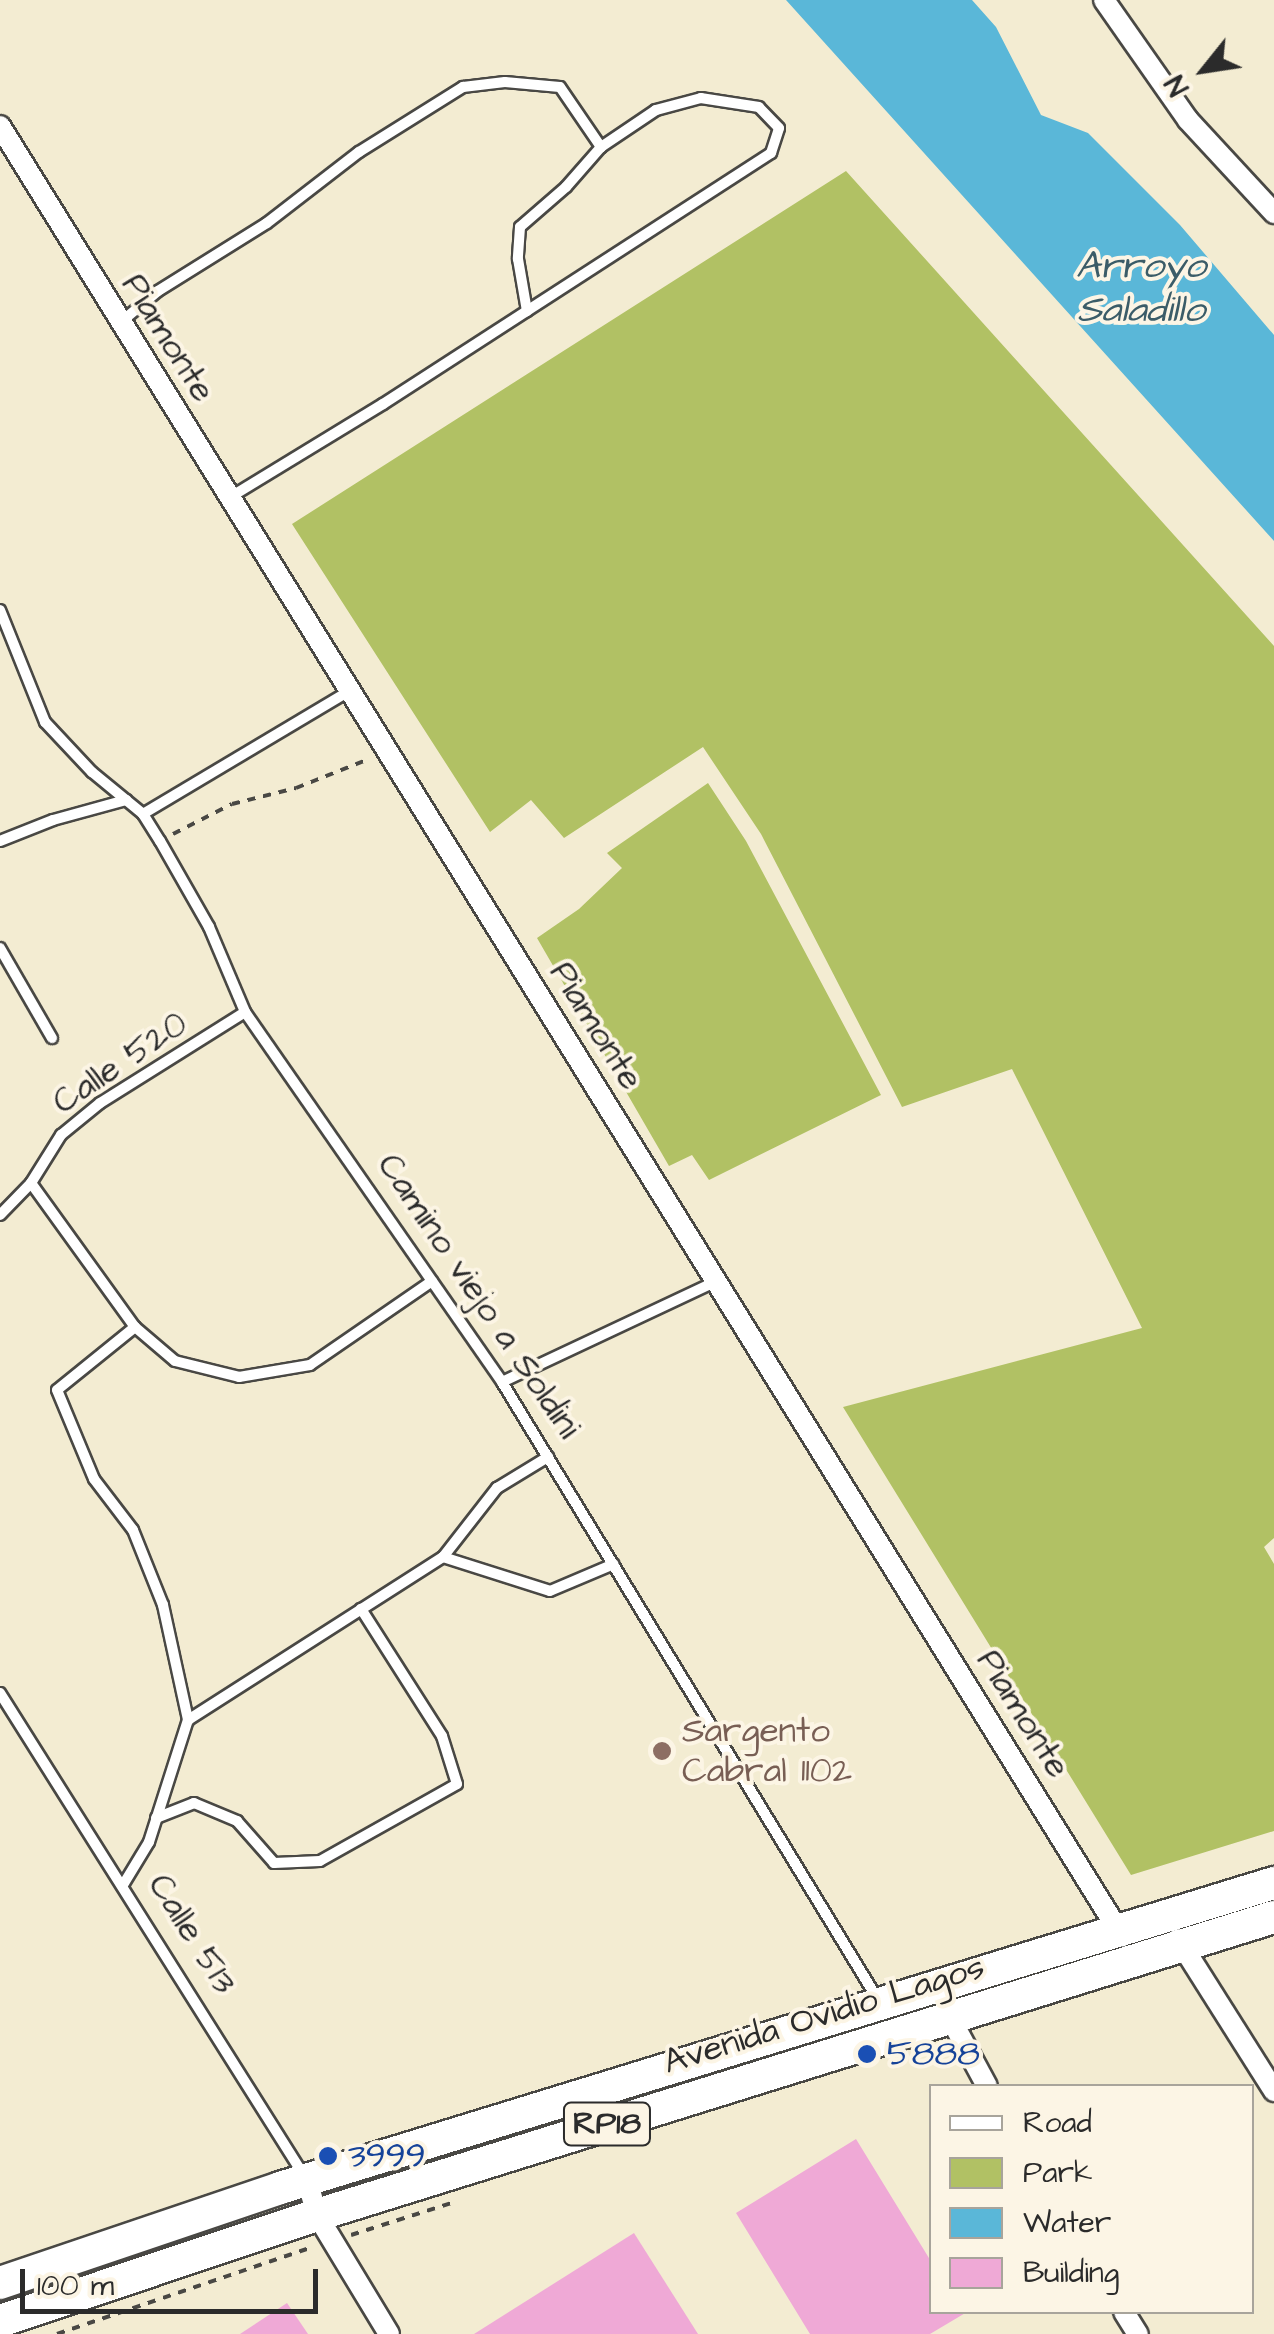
<!DOCTYPE html>
<style>
body{margin:0}
#map{position:relative;width:1274px;height:2334px;overflow:hidden;background:#f3ecd2;font-family:"Architects Daughter",sans-serif}
div>[style]{position:absolute}
.green>*{inset:0;background:#b1c164}
.water>*{inset:0;background:#5ab7d8}
.building>*{inset:0;background:#efa9d6}
.path>*{height:4px;margin-top:-2px;transform-origin:0;background:repeating-linear-gradient(90deg,#494844 0 8px,transparent 0 16px)}
.roads{filter:drop-shadow(2px 0 #494844) drop-shadow(-2px 0 #494844) drop-shadow(0 2px #494844) drop-shadow(0 -2px #494844)}
.lane>*{height:10px;margin:-5px;padding:0 5px;transform-origin:5px;border-radius:5px;background:#fff}
.street>*{height:20px;margin:-10px;padding:0 10px;transform-origin:10px;border-radius:10px;background:#fff}
.primary>*{height:32px;margin:-16px;padding:0 16px;transform-origin:16px;border-radius:16px;background:#fff}
.dots>*{width:28px;height:28px;translate:-50% -50%;box-sizing:border-box;border:5px solid #fcf5e5;border-radius:50%}
span{translate:-50% -50%;white-space:nowrap;text-align:center;line-height:1.15;-webkit-text-stroke:8px #fcf5e5;paint-order:stroke}
.shield-label span{padding:2px 8px;background:#fcf5e5;border:2px solid;border-radius:8px;-webkit-text-stroke-width:0}
.shield-label{font-size:32px;color:#2b2b2b;font-weight:700}
.street-label{font-size:35px;color:#2b2b2b}
.education-label{font-size:35px;color:#785e54}
.left{translate:0 -50%;text-align:left}
.transit-label{font-size:35px;color:#164399}
.water-label{font-size:38px;color:#3b5c68;font-style:italic}
.legend{position:absolute;left:929px;top:2084px;width:325px;height:230px;box-sizing:border-box;background:#fcf5e5;border:2px solid #a8a49b;margin:0;padding:12px 18px;list-style:none;font-size:30px;color:#2b2b2b}
.legend li{display:flex;align-items:center;gap:20px;height:50px}
.legend b{width:50px;border:2px solid #a8a49b}
.north{position:absolute;left:1154px;top:20px;width:100px;height:100px;-webkit-text-stroke:8px #fcf5e5;paint-order:stroke;rotate:240deg;font-size:28px;font-weight:700;line-height:40px;text-align:center;color:#2b2b2b}
.north::after{content:'';display:block;margin:auto;width:35px;height:45px;background:#2b2b2b;clip-path:polygon(50% 0,100% 100%,50% 72%,0 100%)}
.scale{position:absolute;left:20px;top:2269px;width:298px;height:45px;box-sizing:border-box;border:5px solid #2b2b2b;border-top:0;padding-left:12px;font-size:30px;line-height:35px;white-space:nowrap;color:#2b2b2b;-webkit-text-stroke:8px #fcf5e5;paint-order:stroke}
</style>
<div id="map">
<div class="green">
<div style="clip-path:polygon(846px 171px,1274px 646px,1274px 1538px,1264px 1547px,1274px 1564px,1274px 1831px,1131px 1875px,843px 1407px,1142px 1328px,1012px 1069px,902px 1107px,761px 834px,703px 747px,564px 838px,531px 800px,490px 832px,292px 524px)"></div>
<div style="clip-path:polygon(708px 783px,746px 841px,881px 1095px,709px 1180px,692px 1155px,669px 1166px,537px 938px,579px 909px,622px 868px,607px 853px)"></div>
</div>
<div class="water">
<div style="clip-path:polygon(786px 0,972px 0,996px 27px,1041px 115px,1088px 133px,1180px 225px,1274px 335px,1274px 541px)"></div>
</div>
<div class="building">
<div style="clip-path:polygon(856px 2139px,932px 2263px,932px 2312px,967px 2312px,930px 2334px,810px 2334px,736px 2213px)"></div>
<div style="clip-path:polygon(634px 2233px,698px 2334px,474px 2334px)"></div>
<div style="clip-path:polygon(287px 2303px,308px 2334px,240px 2334px)"></div>
</div>
<div class="path">
<div style="left:173px;top:834px;width:66px;rotate:-27deg"></div>
<div style="left:232px;top:804px;width:66px;rotate:-14deg"></div>
<div style="left:296px;top:788px;width:79px;rotate:-21.7deg"></div>
<div style="left:351px;top:2235px;width:105px;rotate:-17.7deg"></div>
<div style="left:57px;top:2334px;width:270px;rotate:-18.8deg"></div>
</div>
<div class="roads">
<div class="lane">
<div style="left:121px;top:322px;width:48px;rotate:-40deg"></div>
<div style="left:158px;top:291px;width:128px;rotate:-32deg"></div>
<div style="left:267px;top:223px;width:116px;rotate:-37.7deg"></div>
<div style="left:359px;top:152px;width:123px;rotate:-32deg"></div>
<div style="left:463px;top:87px;width:42px;rotate:-6.8deg"></div>
<div style="left:505px;top:82px;width:55px;rotate:5.2deg"></div>
<div style="left:560px;top:87px;width:73px;rotate:55.7deg"></div>
<div style="left:229px;top:498px;width:180px;rotate:-31.4deg"></div>
<div style="left:383px;top:404px;width:462px;rotate:-32.9deg"></div>
<div style="left:771px;top:153px;width:26px;rotate:-72deg"></div>
<div style="left:779px;top:128px;width:29px;rotate:-134deg"></div>
<div style="left:759px;top:107px;width:59px;rotate:-171.2deg"></div>
<div style="left:701px;top:98px;width:47px;rotate:165.1deg"></div>
<div style="left:656px;top:110px;width:66px;rotate:146.1deg"></div>
<div style="left:601px;top:147px;width:53px;rotate:131.2deg"></div>
<div style="left:566px;top:187px;width:61px;rotate:139deg"></div>
<div style="left:520px;top:227px;width:32px;rotate:94deg"></div>
<div style="left:518px;top:259px;width:53px;rotate:80.2deg"></div>
<div style="left:0;top:610px;width:121px;rotate:68.1deg"></div>
<div style="left:45px;top:722px;width:69px;rotate:46.8deg"></div>
<div style="left:92px;top:772px;width:66px;rotate:39.5deg"></div>
<div style="left:143px;top:814px;width:32px;rotate:58deg"></div>
<div style="left:160px;top:841px;width:99px;rotate:60.3deg"></div>
<div style="left:209px;top:927px;width:92px;rotate:67deg"></div>
<div style="left:245px;top:1012px;width:450px;rotate:55.2deg"></div>
<div style="left:502px;top:1382px;width:721px;rotate:58.67deg"></div>
<div style="left:143px;top:814px;width:239px;rotate:-30.8deg"></div>
<div style="left:0;top:841px;width:57px;rotate:-21.6deg"></div>
<div style="left:53px;top:820px;width:76px;rotate:-15.3deg"></div>
<div style="left:0;top:948px;width:104px;rotate:60deg"></div>
<div style="left:31px;top:1183px;width:178px;rotate:54.2deg"></div>
<div style="left:135px;top:1327px;width:52px;rotate:40.4deg"></div>
<div style="left:175px;top:1361px;width:66px;rotate:14deg"></div>
<div style="left:239px;top:1377px;width:72px;rotate:-9.6deg"></div>
<div style="left:310px;top:1365px;width:148px;rotate:-34.5deg"></div>
<div style="left:0;top:1215px;width:45px;rotate:-45.9deg"></div>
<div style="left:31px;top:1183px;width:57px;rotate:-58deg"></div>
<div style="left:61px;top:1135px;width:50px;rotate:-39.4deg"></div>
<div style="left:100px;top:1103px;width:171px;rotate:-32.1deg"></div>
<div style="left:135px;top:1327px;width:100px;rotate:141.1deg"></div>
<div style="left:57px;top:1390px;width:96px;rotate:67.4deg"></div>
<div style="left:94px;top:1479px;width:64px;rotate:52.6deg"></div>
<div style="left:133px;top:1530px;width:81px;rotate:68.2deg"></div>
<div style="left:163px;top:1605px;width:118px;rotate:77.7deg"></div>
<div style="left:502px;top:1382px;width:238px;rotate:-25.2deg"></div>
<div style="left:443px;top:1557px;width:88px;rotate:-52deg"></div>
<div style="left:497px;top:1488px;width:60px;rotate:-31.3deg"></div>
<div style="left:0;top:1693px;width:568px;rotate:57.79deg"></div>
<div style="left:156px;top:1818px;width:41px;rotate:-21.5deg"></div>
<div style="left:194px;top:1803px;width:47px;rotate:22.7deg"></div>
<div style="left:237px;top:1821px;width:56px;rotate:48.6deg"></div>
<div style="left:274px;top:1863px;width:46px;rotate:-2.5deg"></div>
<div style="left:320px;top:1861px;width:157px;rotate:-29.3deg"></div>
<div style="left:457px;top:1784px;width:50px;rotate:-107.4deg"></div>
<div style="left:442px;top:1736px;width:151px;rotate:-122.5deg"></div>
<div style="left:123px;top:1885px;width:50px;rotate:-58.8deg"></div>
<div style="left:149px;top:1842px;width:128px;rotate:-72.3deg"></div>
<div style="left:188px;top:1720px;width:303px;rotate:-32.6deg"></div>
<div style="left:443px;top:1557px;width:112px;rotate:17.6deg"></div>
<div style="left:550px;top:1591px;width:69px;rotate:-22.9deg"></div>
</div>
<div class="street">
<div style="left:1104px;top:0;width:146px;rotate:55deg"></div>
<div style="left:1188px;top:120px;width:127px;rotate:47.2deg"></div>
<div style="left:0;top:126px;width:2130px;rotate:58.21deg"></div>
<div style="left:1178px;top:1939px;width:180px;rotate:57.7deg"></div>
<div style="left:946px;top:2010px;width:86px;rotate:61.7deg"></div>
<div style="left:307px;top:2180px;width:36px;rotate:74deg"></div>
<div style="left:317px;top:2215px;width:139px;rotate:58.8deg"></div>
<div style="left:1124px;top:2312px;width:26px;rotate:58deg"></div>
</div>
<div class="primary">
<div style="left:0;top:2283px;width:296px;rotate:-18.7deg"></div>
<div style="left:280px;top:2188px;width:1040px;rotate:-17.06deg"></div>
<div style="left:0;top:2321px;width:334px;rotate:-18.5deg"></div>
<div style="left:317px;top:2215px;width:1002px;rotate:-17.3deg"></div>
</div>
</div>
<div class="dots">
<div style="left:662px;top:1751px;background:#8d6e63"></div>
<div style="left:867px;top:2054px;background:#1a4fb4"></div>
<div style="left:328px;top:2156px;background:#1a4fb4"></div>
</div>
<div class="shield-label">
<span style="left:607px;top:2124px">RP18</span>
</div>
<div class="street-label">
<span style="left:168px;top:338px;rotate:58deg">Piamonte</span>
<span style="left:596px;top:1026px;rotate:58deg">Piamonte</span>
<span style="left:120px;top:1063px;rotate:-34deg">Calle 520</span>
<span style="left:479px;top:1296px;rotate:56deg">Camino viejo a Soldini</span>
<span style="left:1023px;top:1714px;rotate:58deg">Piamonte</span>
<span style="left:192px;top:1934px;rotate:58deg">Calle 513</span>
<span style="left:824px;top:2015px;rotate:-17deg">Avenida Ovidio Lagos</span>
</div>
<div class="education-label">
<span class="left" style="left:682px;top:1751px">Sargento<br>Cabral 1102</span>
</div>
<div class="transit-label">
<span class="left" style="left:887px;top:2054px">5888</span>
<span class="left" style="left:348px;top:2156px">3999</span>
</div>
<div class="water-label">
<span style="left:1141px;top:289px">Arroyo<br>Saladillo</span>
</div>
<ul class="legend">
<li><b style="height:12px;background:#fff"></b>Road</li>
<li><b style="height:28px;background:#b1c164"></b>Park</li>
<li><b style="height:28px;background:#5ab7d8"></b>Water</li>
<li><b style="height:28px;background:#efa9d6"></b>Building</li>
</ul>
<div class="north">N</div>
<div class="scale">100 m</div>
</div>
